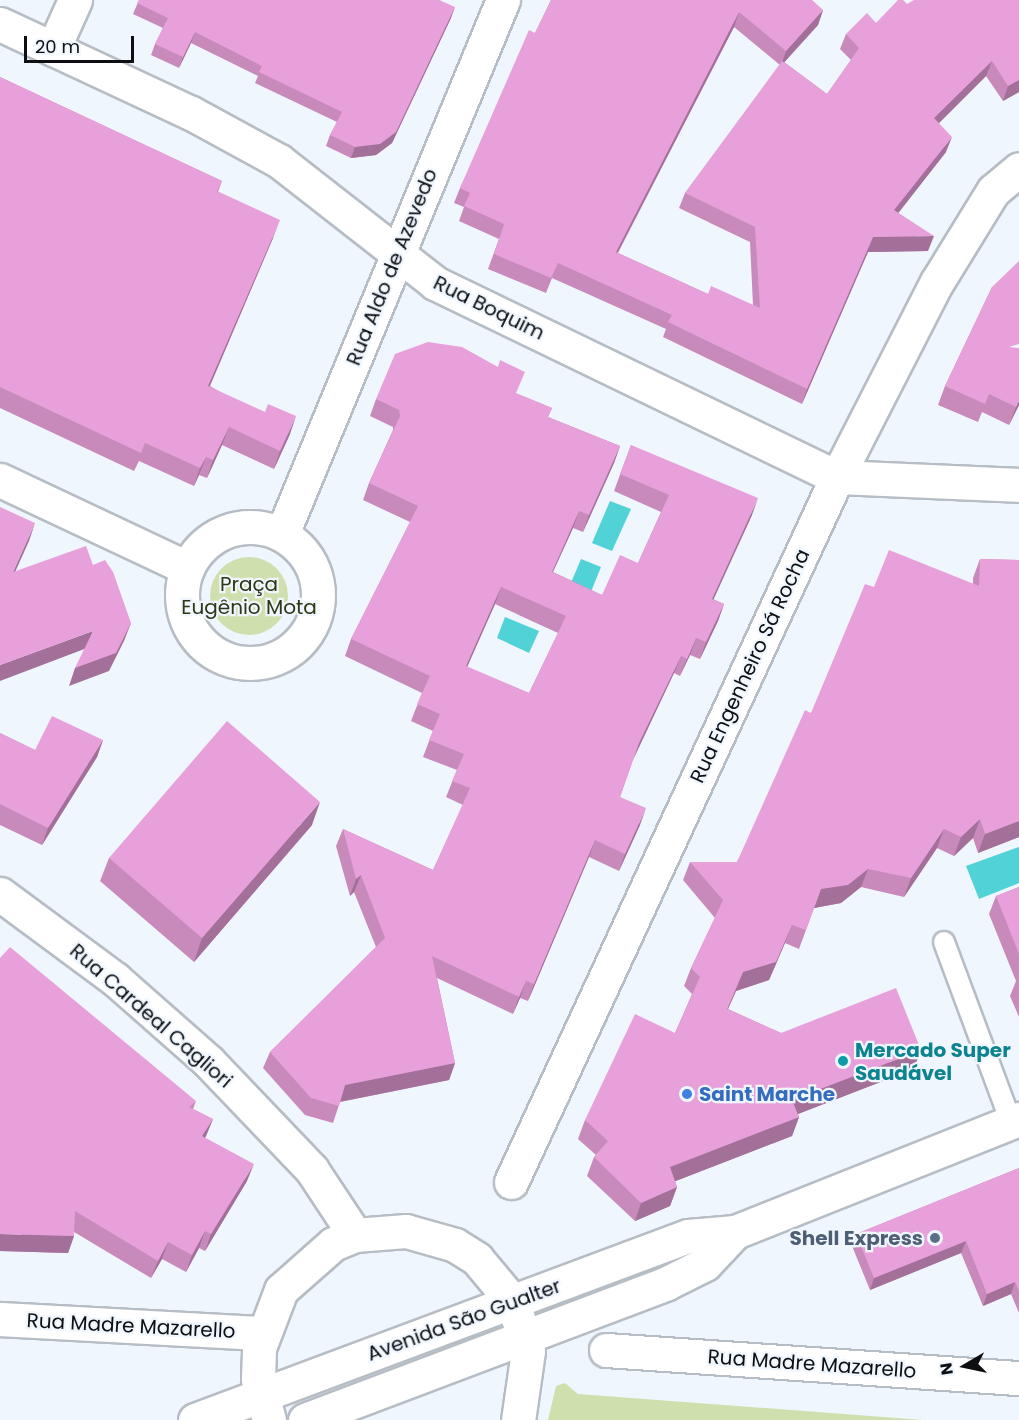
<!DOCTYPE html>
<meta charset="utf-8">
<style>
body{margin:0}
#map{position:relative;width:1019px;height:1420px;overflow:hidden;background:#eff6fe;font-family:Poppins,sans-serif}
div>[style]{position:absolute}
.green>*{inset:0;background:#cfe0ae}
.round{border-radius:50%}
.water>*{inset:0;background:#51d2d6}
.roads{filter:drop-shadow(2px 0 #b6bdc4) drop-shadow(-2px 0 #b6bdc4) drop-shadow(0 2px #b6bdc4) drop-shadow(0 -2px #b6bdc4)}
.service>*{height:20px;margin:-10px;padding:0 10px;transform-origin:10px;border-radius:10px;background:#fff}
.minor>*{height:33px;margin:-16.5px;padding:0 16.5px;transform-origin:16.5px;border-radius:16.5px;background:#fff}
.minor>.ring{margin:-16.5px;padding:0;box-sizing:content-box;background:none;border:33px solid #fff;border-radius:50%}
.tertiary>*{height:33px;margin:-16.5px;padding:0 16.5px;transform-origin:16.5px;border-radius:16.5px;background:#fff}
.wall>*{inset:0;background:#c78abb}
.shaded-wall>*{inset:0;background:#a27099}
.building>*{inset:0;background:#e7a0da}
.dots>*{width:16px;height:16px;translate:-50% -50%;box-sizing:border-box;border:3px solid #eff6fe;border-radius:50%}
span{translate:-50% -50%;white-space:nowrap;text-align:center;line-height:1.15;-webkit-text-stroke:4.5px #eff6fe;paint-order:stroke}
.street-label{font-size:20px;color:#0d0f12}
.park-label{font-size:20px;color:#2d3714}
.culture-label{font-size:20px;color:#0d838f;font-weight:700}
.left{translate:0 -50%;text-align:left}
.shop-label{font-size:20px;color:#366cbe;font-weight:700}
.service-label{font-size:20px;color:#4e5e75;font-weight:700}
.right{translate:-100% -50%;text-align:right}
.north{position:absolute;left:935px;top:1336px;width:60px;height:60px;-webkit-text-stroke:4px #eff6fe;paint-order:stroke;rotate:261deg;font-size:16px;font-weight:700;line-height:24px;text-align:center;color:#0d0f12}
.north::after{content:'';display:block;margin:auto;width:21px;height:27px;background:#0d0f12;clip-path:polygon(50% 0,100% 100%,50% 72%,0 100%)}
.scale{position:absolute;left:24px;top:36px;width:110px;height:27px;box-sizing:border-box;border:3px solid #0d0f12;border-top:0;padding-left:8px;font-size:18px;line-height:21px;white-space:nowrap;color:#0d0f12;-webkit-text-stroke:4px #eff6fe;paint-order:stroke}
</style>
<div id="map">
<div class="green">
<div class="round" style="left:210px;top:557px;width:78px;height:78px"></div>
<div style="clip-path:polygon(565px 1383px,578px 1394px,923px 1420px,548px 1420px,556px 1386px)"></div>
</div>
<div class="water">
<div style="clip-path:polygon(610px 501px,631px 509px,612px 551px,592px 543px)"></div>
<div style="clip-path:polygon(581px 559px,601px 567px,586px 604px,565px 597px)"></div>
<div style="clip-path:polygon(505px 617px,539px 631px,529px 653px,497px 638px)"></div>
<div style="clip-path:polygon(1019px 847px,1019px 883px,979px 899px,966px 866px)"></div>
</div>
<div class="roads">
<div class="service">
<div style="left:944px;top:942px;width:192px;rotate:69.6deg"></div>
</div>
<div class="minor">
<div style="left:0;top:24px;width:211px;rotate:25deg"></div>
<div style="left:191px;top:113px;width:100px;rotate:28.6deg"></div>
<div style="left:279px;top:161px;width:198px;rotate:38deg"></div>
<div style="left:435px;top:283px;width:446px;rotate:25.8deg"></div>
<div style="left:837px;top:477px;width:182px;rotate:2.5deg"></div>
<div style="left:53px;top:49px;width:54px;rotate:-65.8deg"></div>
<div style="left:0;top:480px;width:207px;rotate:25.2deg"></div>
<div class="ring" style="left:182px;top:527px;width:103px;height:103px"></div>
<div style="left:282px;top:534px;width:578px;rotate:-67.52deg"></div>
<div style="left:0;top:894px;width:143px;rotate:36.5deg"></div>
<div style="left:115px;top:979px;width:124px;rotate:41.4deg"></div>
<div style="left:208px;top:1061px;width:151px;rotate:46.3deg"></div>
<div style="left:312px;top:1170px;width:78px;rotate:56.5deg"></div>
<div style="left:511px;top:1182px;width:777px;rotate:-65.18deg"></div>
<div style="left:837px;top:477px;width:219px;rotate:-62.9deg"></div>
<div style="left:937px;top:282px;width:107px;rotate:-58.4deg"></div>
<div style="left:993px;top:191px;width:34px;rotate:-40deg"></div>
<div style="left:0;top:1319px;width:262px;rotate:3.1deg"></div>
<div style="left:606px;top:1350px;width:414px;rotate:3.9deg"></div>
<div style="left:269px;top:1420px;width:42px;rotate:-105deg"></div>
<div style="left:258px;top:1379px;width:31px;rotate:-88deg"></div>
<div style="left:259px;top:1348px;width:62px;rotate:-69.2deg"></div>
<div style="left:281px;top:1290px;width:69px;rotate:-41.5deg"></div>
<div style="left:333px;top:1244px;width:24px;rotate:-22deg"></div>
<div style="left:355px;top:1235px;width:51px;rotate:-4.5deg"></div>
<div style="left:406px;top:1231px;width:51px;rotate:15.9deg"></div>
<div style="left:455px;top:1245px;width:26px;rotate:32deg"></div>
<div style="left:477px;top:1259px;width:56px;rotate:50.1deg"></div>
<div style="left:513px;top:1302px;width:51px;rotate:73deg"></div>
<div style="left:528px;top:1351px;width:70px;rotate:98.2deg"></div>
</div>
<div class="tertiary">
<div style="left:195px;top:1420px;width:526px;rotate:-20.47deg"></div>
<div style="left:688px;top:1236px;width:47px;rotate:-4.9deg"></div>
<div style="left:735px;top:1232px;width:306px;rotate:-21.7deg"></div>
<div style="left:305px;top:1420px;width:387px;rotate:-20.7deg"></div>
<div style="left:667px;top:1283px;width:42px;rotate:-26.6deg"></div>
<div style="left:705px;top:1264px;width:44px;rotate:-46.8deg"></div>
</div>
</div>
<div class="wall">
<div style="clip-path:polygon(139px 0,440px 0,451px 18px,392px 143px,376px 155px,351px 158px,326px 146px,330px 135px,337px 122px,255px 83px,258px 76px,191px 43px,179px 68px,151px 55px,155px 44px,163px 28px,133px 14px)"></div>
<div style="clip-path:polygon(evenodd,551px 0,823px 10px,818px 25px,784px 62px,827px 94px,851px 60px,840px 49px,846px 34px,876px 23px,907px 4px,1019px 0,1019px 92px,1003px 101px,986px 76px,939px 123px,946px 152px,898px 213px,928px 251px,868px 252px,802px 404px,663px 337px,666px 329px,552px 278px,546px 293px,488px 269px,499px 239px,459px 221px,464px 207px,454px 203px,460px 188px,551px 0,734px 27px,780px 65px,685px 193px,679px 208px,750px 242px,753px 305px,708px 294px,618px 253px,734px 27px)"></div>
<div style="clip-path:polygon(0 77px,222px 181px,218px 192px,273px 238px,210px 386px,290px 434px,274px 469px,222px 445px,207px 478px,199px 475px,194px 486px,139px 461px,134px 471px,0 408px)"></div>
<div style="clip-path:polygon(992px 287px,1019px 405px,1009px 425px,982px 412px,978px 422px,938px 405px,945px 386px)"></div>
<div style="clip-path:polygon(evenodd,517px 394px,552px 408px,548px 417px,620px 446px,614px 463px,583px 532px,573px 528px,553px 572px,602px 595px,638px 563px,661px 512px,614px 491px,631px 445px,752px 515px,713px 599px,724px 604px,718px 621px,700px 659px,690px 655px,680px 676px,674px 673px,634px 757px,620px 797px,640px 825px,619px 871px,589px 857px,528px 1001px,520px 998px,513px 1014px,437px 978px,455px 1063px,449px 1080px,340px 1102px,333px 1123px,305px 1115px,263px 1068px,270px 1052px,376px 947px,354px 892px,350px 896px,336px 846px,343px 829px,433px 870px,463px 805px,446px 797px,457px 770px,423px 757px,433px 731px,411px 721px,422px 693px,345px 656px,351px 639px,410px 522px,363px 500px,369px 483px,393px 430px,393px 427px,370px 416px,376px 399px,517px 394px,495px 604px,558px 633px,529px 693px,467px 667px,495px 604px)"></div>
<div style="clip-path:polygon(980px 559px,1019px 560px,1019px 837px,978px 853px,973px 838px,954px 856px,937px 848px,904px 897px,861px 887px,841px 903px,814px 908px,799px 949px,785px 943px,769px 980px,736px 991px,728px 1009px,781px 1033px,914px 1069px,798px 1114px,799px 1117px,792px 1136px,675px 1181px,677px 1187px,670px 1206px,635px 1221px,587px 1176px,594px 1157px,596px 1155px,578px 1139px,585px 1120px,675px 1033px,692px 994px,684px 986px,691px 968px,715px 918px,683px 880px,690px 862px,737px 862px,874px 587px,973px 584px,973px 578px)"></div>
<div style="clip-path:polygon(0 733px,35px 750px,103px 740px,97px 757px,42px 845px,0 825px)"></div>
<div style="clip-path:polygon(312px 825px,194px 962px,100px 881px,109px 858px)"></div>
<div style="clip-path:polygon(1019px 887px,1019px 1017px,1010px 996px,1016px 981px,989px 914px,996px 896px)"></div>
<div style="clip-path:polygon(196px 1101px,193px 1109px,213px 1119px,205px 1138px,247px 1181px,205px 1251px,199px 1248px,186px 1272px,162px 1259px,151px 1278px,74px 1232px,74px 1236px,68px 1253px,0 1251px)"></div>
<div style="clip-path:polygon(1019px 1168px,1019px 1313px,1011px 1294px,983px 1306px,961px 1253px,870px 1290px,852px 1246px,856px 1234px)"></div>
</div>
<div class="shaded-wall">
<div style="clip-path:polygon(455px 7px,451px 18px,392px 143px,376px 155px,351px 158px,355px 147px)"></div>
<div style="clip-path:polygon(823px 10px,818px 25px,781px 66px,786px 51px)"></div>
<div style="clip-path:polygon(739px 12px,734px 27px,610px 267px,616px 252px)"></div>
<div style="clip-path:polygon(195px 32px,191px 43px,179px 68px,183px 57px)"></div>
<div style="clip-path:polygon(992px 61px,986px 76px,929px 133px,934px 118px)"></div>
<div style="clip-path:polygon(1019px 80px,1019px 92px,1003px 101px,1008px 86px)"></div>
<div style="clip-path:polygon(952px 137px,946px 152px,889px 225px,894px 210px)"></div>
<div style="clip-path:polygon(280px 220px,273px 238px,202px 404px,208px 386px)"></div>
<div style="clip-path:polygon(934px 236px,928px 251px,868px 252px,802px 404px,807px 389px,873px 237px)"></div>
<div style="clip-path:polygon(1019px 401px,1019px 405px,1009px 425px,1016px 407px)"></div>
<div style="clip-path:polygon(296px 416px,290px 434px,274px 469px,280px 451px)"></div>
<div style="clip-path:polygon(229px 427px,222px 445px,207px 478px,213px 460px)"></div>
<div style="clip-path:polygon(620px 446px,614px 463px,583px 532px,589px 515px)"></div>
<div style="clip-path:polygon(206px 457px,199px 475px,194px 486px,200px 468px)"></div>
<div style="clip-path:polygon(758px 498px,752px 515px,706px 616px,712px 599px)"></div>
<div style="clip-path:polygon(579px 511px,573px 528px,545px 589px,552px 572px)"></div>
<div style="clip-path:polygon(35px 523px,29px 541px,7px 590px,13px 572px)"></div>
<div style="clip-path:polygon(501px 587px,495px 604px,460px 683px,466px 666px)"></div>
<div style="clip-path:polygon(724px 604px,718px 621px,700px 659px,706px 642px)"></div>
<div style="clip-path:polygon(131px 623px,124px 641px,109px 671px,69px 686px,75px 668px)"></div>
<div style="clip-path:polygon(93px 631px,87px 648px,0 681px,0 665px)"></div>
<div style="clip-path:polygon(696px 638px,690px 655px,680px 676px,687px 659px)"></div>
<div style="clip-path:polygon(681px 656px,674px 673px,633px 760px,639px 743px)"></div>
<div style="clip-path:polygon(103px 740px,97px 757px,42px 845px,48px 828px)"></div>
<div style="clip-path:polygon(320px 802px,312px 825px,194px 962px,202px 938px)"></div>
<div style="clip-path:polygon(646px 808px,640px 825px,619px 871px,625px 854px)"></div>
<div style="clip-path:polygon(980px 819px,973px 838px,954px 856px,961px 837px)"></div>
<div style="clip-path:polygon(1019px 821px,1019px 837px,978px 853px,985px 834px)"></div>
<div style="clip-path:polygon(944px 829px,937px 848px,904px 897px,911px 878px)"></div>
<div style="clip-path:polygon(595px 840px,589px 857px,528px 1001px,534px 984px)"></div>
<div style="clip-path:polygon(868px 869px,861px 887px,841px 903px,814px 908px,821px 889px)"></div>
<div style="clip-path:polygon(361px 875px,354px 892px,350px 896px,356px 879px)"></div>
<div style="clip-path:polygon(792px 925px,785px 943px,769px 980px,736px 991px,720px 1027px,743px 972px)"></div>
<div style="clip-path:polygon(526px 981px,520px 998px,513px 1014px,519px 997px)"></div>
<div style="clip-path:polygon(921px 1050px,914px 1069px,785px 1119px,792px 1100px)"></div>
<div style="clip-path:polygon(455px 1063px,449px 1080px,339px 1102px,345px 1085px)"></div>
<div style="clip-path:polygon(799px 1117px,792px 1136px,663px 1186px,670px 1167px)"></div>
<div style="clip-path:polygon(213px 1119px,206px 1136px,196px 1153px,202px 1136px)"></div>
<div style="clip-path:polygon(254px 1164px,247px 1181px,205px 1251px,211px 1234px)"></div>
<div style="clip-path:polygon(677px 1187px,670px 1206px,635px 1221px,641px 1203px)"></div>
<div style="clip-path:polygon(205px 1231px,199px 1248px,186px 1272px,192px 1255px)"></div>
<div style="clip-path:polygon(0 1234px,74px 1236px,68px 1253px,0 1251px)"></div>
<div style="clip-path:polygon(966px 1241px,961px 1253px,870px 1290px,874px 1278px)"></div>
<div style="clip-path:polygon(168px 1242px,162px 1259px,151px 1278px,158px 1261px)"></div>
<div style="clip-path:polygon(1015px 1282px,1011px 1294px,983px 1306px,987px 1294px)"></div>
</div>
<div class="building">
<div style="clip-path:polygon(139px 0,439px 0,455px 7px,396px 132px,380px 144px,355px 147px,330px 135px,342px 112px,259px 72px,262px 66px,195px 32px,183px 57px,155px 44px,168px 18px,137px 3px)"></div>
<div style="clip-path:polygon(551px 0,812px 0,823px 10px,786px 51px,739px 12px,616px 252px,708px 294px,711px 286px,760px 308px,755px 227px,685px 193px,782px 61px,827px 94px,859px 48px,846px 34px,867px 13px,876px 23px,898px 0,903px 0,907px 4px,914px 0,1019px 0,1019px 80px,1008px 86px,992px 61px,934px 118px,952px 137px,894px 210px,934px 236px,873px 237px,807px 389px,668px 322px,672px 315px,558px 263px,551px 278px,494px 254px,504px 224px,464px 206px,470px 193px,460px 188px,529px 30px,535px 33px)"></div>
<div style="clip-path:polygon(0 77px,222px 181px,217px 191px,280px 220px,208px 386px,265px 412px,268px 404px,296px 416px,280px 451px,229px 427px,213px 460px,206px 457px,200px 468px,145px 443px,141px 453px,0 387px)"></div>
<div style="clip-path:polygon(1019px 261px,1019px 344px,1009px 347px,1019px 348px,1019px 401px,1016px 407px,989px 394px,985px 404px,945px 386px,992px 287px)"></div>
<div style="clip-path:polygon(evenodd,428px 342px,462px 347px,498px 367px,500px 360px,525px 372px,516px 393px,552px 408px,548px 417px,620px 446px,589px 515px,579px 511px,552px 572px,602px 595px,620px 555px,638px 563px,669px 495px,620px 474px,631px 445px,758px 498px,712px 599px,724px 604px,706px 642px,696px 638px,687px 659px,681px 656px,639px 743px,620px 797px,646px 808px,625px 854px,595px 840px,534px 984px,526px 981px,519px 997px,432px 956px,455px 1063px,345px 1085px,339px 1106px,311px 1098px,270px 1052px,385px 938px,361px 875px,356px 879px,343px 829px,433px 870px,470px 788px,452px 781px,464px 754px,429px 740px,440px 714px,417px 704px,430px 676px,351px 639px,418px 506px,369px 483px,400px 416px,399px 410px,376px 399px,395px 354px,428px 342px,501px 587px,566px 616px,529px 693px,466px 666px,501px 587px)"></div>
<div style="clip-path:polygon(0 507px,35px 523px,13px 572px,86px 546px,93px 565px,105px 560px,113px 572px,131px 623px,116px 653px,75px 668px,93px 631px,0 665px)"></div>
<div style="clip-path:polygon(889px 550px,979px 586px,980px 559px,1019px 560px,1019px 821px,985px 834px,980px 819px,961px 837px,944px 829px,911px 878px,868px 869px,848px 885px,821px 889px,806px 930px,792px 925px,776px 962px,743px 972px,727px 1009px,781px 1033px,896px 988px,921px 1050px,792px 1100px,799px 1117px,670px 1167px,677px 1187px,641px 1203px,594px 1157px,608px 1141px,585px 1120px,635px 1014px,675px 1033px,700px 977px,691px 968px,723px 900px,690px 862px,737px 862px,805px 710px,811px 713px,865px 584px,874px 587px)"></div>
<div style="clip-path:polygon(52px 716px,103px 740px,48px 828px,0 804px,0 733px,35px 750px)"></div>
<div style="clip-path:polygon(227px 721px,320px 802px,202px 938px,109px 858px)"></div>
<div style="clip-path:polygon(1019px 887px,1019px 954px,996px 896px)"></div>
<div style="clip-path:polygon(10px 947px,196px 1101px,189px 1107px,213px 1119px,202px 1136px,254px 1164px,211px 1234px,205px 1231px,192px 1255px,168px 1242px,158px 1261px,75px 1211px,74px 1236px,0 1234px,0 958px)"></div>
<div style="clip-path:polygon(1019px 1168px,1019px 1291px,1015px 1282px,987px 1294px,966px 1241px,874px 1278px,856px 1234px)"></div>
</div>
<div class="dots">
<div style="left:843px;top:1061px;background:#0f9aa8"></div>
<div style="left:687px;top:1094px;background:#3f7fe0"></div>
<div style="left:935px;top:1238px;background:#5c6f8a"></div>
</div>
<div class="street-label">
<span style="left:392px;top:267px;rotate:-68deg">Rua Aldo de Azevedo</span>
<span style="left:489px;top:308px;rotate:26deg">Rua Boquim</span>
<span style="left:750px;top:666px;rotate:-65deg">Rua Engenheiro Sá Rocha</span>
<span style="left:151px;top:1016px;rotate:41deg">Rua Cardeal Cagliori</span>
<span style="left:464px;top:1320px;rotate:-20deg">Avenida São Gualter</span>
<span style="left:131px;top:1326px;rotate:3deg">Rua Madre Mazarello</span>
<span style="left:812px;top:1364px;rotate:4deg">Rua Madre Mazarello</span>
</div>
<div class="park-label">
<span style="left:249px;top:596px">Praça<br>Eugênio Mota</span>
</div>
<div class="culture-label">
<span class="left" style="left:855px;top:1062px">Mercado Super<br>Saudável</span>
</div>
<div class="shop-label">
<span class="left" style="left:699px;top:1094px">Saint Marche</span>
</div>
<div class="service-label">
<span class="right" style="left:923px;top:1238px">Shell Express</span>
</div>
<div class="north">N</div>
<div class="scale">20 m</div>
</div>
